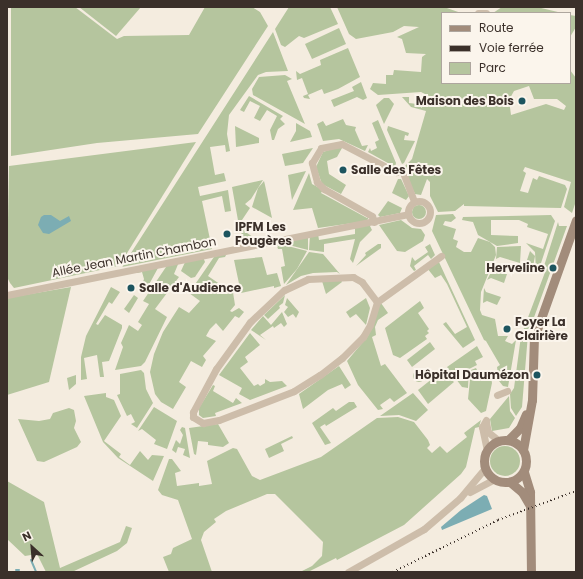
<!DOCTYPE html>
<meta charset="utf-8">
<style>
body{margin:0}
#map{position:relative;width:583px;height:579px;overflow:hidden;background:#f4ecdf;font-family:Poppins,sans-serif}
div>[style]{position:absolute}
.green>*{inset:0;background:#b5c59e}
.round{border-radius:50%}
.water>*{inset:0;background:#7cadb3}
.stream>*{height:2px;margin:-1px;padding:0 1px;transform-origin:1px;border-radius:1px;background:#7cadb3}
.street>*{height:7px;margin:-3.5px;padding:0 3.5px;transform-origin:3.5px;border-radius:3.5px;background:#cdbdaa}
.street>.ring{margin:-3.5px;padding:0;box-sizing:content-box;background:none;border:7px solid #cdbdaa;border-radius:50%}
.secondary>*{height:9px;margin:-4.5px;padding:0 4.5px;transform-origin:4.5px;border-radius:4.5px;background:#a28c7b}
.secondary>.ring{margin:-4.5px;padding:0;box-sizing:content-box;background:none;border:9px solid #a28c7b;border-radius:50%}
.rail>*{height:2px;margin-top:-1px;transform-origin:0;background:repeating-linear-gradient(90deg,#3b302a 0 1px,transparent 0 4px)}
.dots>*{width:11px;height:11px;translate:-50% -50%;box-sizing:border-box;border:2px solid #fbf5ec;border-radius:50%}
span{translate:-50% -50%;white-space:nowrap;text-align:center;line-height:1.15;-webkit-text-stroke:4px #fbf5ec;paint-order:stroke}
.poi-label{font-size:12px;color:#3b302a;font-weight:700}
.right{translate:-100% -50%;text-align:right}
.left{translate:0 -50%;text-align:left}
.street-label{font-size:12px;color:#3b302a}
.frame{position:absolute;inset:0;border:8px solid #3b302a;pointer-events:none}
.legend{position:absolute;left:441px;top:12px;width:130px;height:72px;box-sizing:border-box;background:#fbf5ec;border:1px solid #aea69e;margin:0;padding:5px 7px;list-style:none;font-size:12px;color:#3b302a}
.legend li{display:flex;align-items:center;gap:8px;height:20px}
.legend b{width:20px;border:1px solid #aea69e}
.north{position:absolute;left:12px;top:527px;width:40px;height:40px;-webkit-text-stroke:3px #fbf5ec;paint-order:stroke;rotate:334deg;font-size:11px;font-weight:700;line-height:16px;text-align:center;color:#3b302a}
.north::after{content:'';display:block;margin:auto;width:14px;height:18px;background:#3b302a;clip-path:polygon(50% 0,100% 100%,50% 72%,0 100%)}
</style>
<div id="map">
<div class="green">
<div style="clip-path:polygon(11px 7px,75px 7px,117px 39px,124px 36px,189px 35px,205px 7px,252px 7px,260px 12px,268px 26px,198px 134px,97px 143px,11px 156px)"></div>
<div style="clip-path:polygon(79px 7px,141px 7px,116px 36px)"></div>
<div style="clip-path:polygon(289px 7px,330px 7px,338px 24px,304px 38px,299px 36px,285px 47px,281px 45px,275px 29px)"></div>
<div style="clip-path:polygon(evenodd,337px 7px,444px 7px,461px 13px,442px 13px,442px 83px,570px 83px,570px 70px,576px 78px,576px 201px,572px 213px,564px 207px,571px 182px,525px 167px,523px 171px,526px 173px,520px 191px,528px 193px,533px 178px,537px 180px,539px 176px,565px 185px,567px 189px,561px 208px,464px 206px,464px 204px,455px 211px,438px 212px,430px 196px,430px 182px,427px 179px,421px 195px,415px 194px,403px 168px,412px 159px,426px 111px,411px 107px,402px 97px,409px 97px,409px 103px,425px 105px,426px 100px,433px 102px,435px 99px,421px 92px,378px 95px,370px 89px,373px 83px,386px 84px,386px 75px,393px 75px,394px 70px,421px 72px,422px 57px,426px 54px,406px 53px,402px 39px,397px 37px,419px 27px,404px 26px,393px 32px,356px 39px,349px 34px,337px 7px,529px 86px,534px 99px,557px 99px,566px 106px,564px 110px,546px 104px,511px 115px,509px 100px,514px 91px,529px 86px)"></div>
<div style="clip-path:polygon(502px 7px,537px 7px,562px 13px,493px 13px)"></div>
<div style="clip-path:polygon(570px 15px,576px 16px,576px 27px,570px 37px)"></div>
<div style="clip-path:polygon(339px 28px,346px 44px,312px 59px,305px 44px)"></div>
<div style="clip-path:polygon(273px 32px,288px 71px,266px 72px,258px 75px,229px 115px,227px 134px,230px 151px,226px 152px,225px 145px,210px 147px,215px 175px,224px 173px,226px 181px,198px 187px,200px 196px,228px 190px,231px 211px,225px 212px,222px 196px,202px 201px,212px 249px,122px 267px)"></div>
<div style="clip-path:polygon(348px 48px,360px 77px,338px 89px,324px 94px,322px 89px,308px 95px,310px 99px,304px 98px,303px 96px,308px 94px,302px 78px,297px 80px,296px 71px,300px 74px,321px 65px,320px 60px)"></div>
<div style="clip-path:polygon(285px 75px,292px 79px,287px 81px,305px 124px,253px 95px,252px 89px,259px 77px)"></div>
<div style="clip-path:polygon(361px 82px,367px 98px,363px 100px,357px 97px,334px 107px,331px 100px,354px 91px,352px 87px)"></div>
<div style="clip-path:polygon(249px 96px,283px 116px,280px 119px,285px 124px,278px 129px,274px 140px,272px 140px,270px 130px,277px 116px,267px 110px,260px 121px,254px 118px,260px 106px,250px 101px,244px 112px,240px 110px)"></div>
<div style="clip-path:polygon(384px 98px,389px 98px,394px 104px,384px 124px,376px 105px)"></div>
<div style="clip-path:polygon(343px 119px,346px 125px,356px 127px,355px 130px,362px 146px,368px 145px,365px 151px,339px 139px,323px 141px,317px 124px,323px 121px,326px 126px)"></div>
<div style="clip-path:polygon(378px 120px,396px 163px,395px 167px,368px 152px,370px 148px,371px 151px,377px 148px,375px 142px,379px 140px,372px 123px)"></div>
<div style="clip-path:polygon(296px 123px,310px 131px,312px 137px,290px 142px,296px 131px)"></div>
<div style="clip-path:polygon(235px 126px,259px 138px,259px 143px,236px 147px)"></div>
<div style="clip-path:polygon(388px 126px,409px 133px,408px 136px,405px 135px,404px 140px,415px 141px,404px 163px,402px 164px,387px 130px)"></div>
<div style="clip-path:polygon(196px 142px,119px 266px,14px 288px,10px 283px,7px 277px,9px 166px)"></div>
<div style="clip-path:polygon(338px 147px,342px 148px,337px 157px,327px 161px,329px 174px,346px 185px,341px 194px,322px 184px,316px 167px,323px 152px)"></div>
<div style="clip-path:polygon(313px 148px,303px 163px,285px 166px,282px 154px)"></div>
<div style="clip-path:polygon(306px 171px,292px 200px,288px 175px)"></div>
<div style="clip-path:polygon(309px 173px,312px 184px,323px 190px,321px 193px,367px 218px,369px 216px,367px 221px,318px 228px,312px 208px,293px 210px)"></div>
<div style="clip-path:polygon(398px 179px,401px 179px,409px 196px,406px 200px,392px 193px)"></div>
<div style="clip-path:polygon(263px 180px,251px 199px,245px 204px,250px 208px,242px 220px,245px 222px,239px 226px,232px 187px)"></div>
<div style="clip-path:polygon(264px 181px,265px 185px,272px 218px,252px 207px,258px 188px)"></div>
<div style="clip-path:polygon(388px 201px,402px 208px,400px 213px,380px 217px,378px 215px)"></div>
<div class="round" style="left:412px;top:205px;width:14px;height:14px"></div>
<div style="clip-path:polygon(453px 214px,456px 218px,451px 222px,445px 221px,443px 225px,456px 229px,453px 239px,458px 241px,456px 247px,464px 252px,471px 252px,478px 238px,490px 242px,495px 247px,496px 255px,481px 292px,480px 310px,482px 315px,495px 319px,498px 336px,508px 336px,505px 341px,512px 344px,516px 340px,508px 387px,503px 386px,499px 381px,497px 367px,500px 365px,486px 341px,484px 340px,432px 231px,436px 215px)"></div>
<div style="clip-path:polygon(551px 215px,555px 221px,538px 272px,536px 271px,535px 252px,526px 243px,543px 249px,548px 234px,527px 227px,528px 224px,519px 220px,491px 220px,491px 235px,518px 236px,518px 243px,497px 246px,478px 235px,473px 222px,462px 220px,463px 217px)"></div>
<div style="clip-path:polygon(401px 220px,412px 228px,421px 229px,425px 235px,423px 241px,405px 252px,397px 251px,379px 225px)"></div>
<div style="clip-path:polygon(558px 222px,559px 226px,567px 226px,528px 334px,522px 407px,516px 416px,511px 408px,510px 394px,514px 388px,521px 336px,547px 267px,544px 266px)"></div>
<div style="clip-path:polygon(369px 224px,372px 230px,360px 242px,353px 263px,350px 259px,355px 239px,324px 244px,324px 252px,309px 250px,310px 235px,318px 234px,319px 240px,355px 234px,355px 227px)"></div>
<div style="clip-path:polygon(247px 225px,244px 231px,256px 239px,245px 241px,239px 228px)"></div>
<div style="clip-path:polygon(308px 236px,308px 250px,281px 243px)"></div>
<div style="clip-path:polygon(276px 243px,307px 251px,297px 269px,284px 284px,281px 267px,285px 266px,282px 249px,278px 249px)"></div>
<div style="clip-path:polygon(378px 244px,381px 244px,381px 248px,356px 266px,366px 255px,365px 253px)"></div>
<div style="clip-path:polygon(430px 244px,435px 255px,431px 259px,428px 255px,414px 266px,416px 270px,414px 271px,410px 266px,412px 257px,415px 261px,428px 252px,425px 247px)"></div>
<div style="clip-path:polygon(521px 246px,520px 263px,500px 257px,496px 259px,497px 247px)"></div>
<div style="clip-path:polygon(530px 251px,535px 256px,532px 272px,528px 271px,531px 264px,526px 263px)"></div>
<div style="clip-path:polygon(309px 252px,323px 254px,340px 274px,337px 272px,313px 273px,301px 276px,286px 285px)"></div>
<div style="clip-path:polygon(227px 253px,225px 257px,219px 258px,208px 276px,227px 289px,230px 285px,232px 286px,235px 305px,230px 311px,232px 312px,239px 308px,244px 312px,239px 318px,235px 316px,223px 331px,216px 323px,210px 329px,206px 336px,216px 341px,203px 356px,206px 360px,202px 367px,191px 361px,179px 382px,186px 387px,173px 409px,161px 402px,155px 394px,150px 372px,154px 354px,163px 332px,179px 307px,189px 313px,200px 301px,189px 293px,214px 257px)"></div>
<div style="clip-path:polygon(203px 257px,205px 262px,195px 277px,191px 278px,181px 271px,186px 260px)"></div>
<div style="clip-path:polygon(262px 257px,267px 275px,277px 273px,281px 286px,274px 288px,274px 286px,241px 293px,234px 260px)"></div>
<div style="clip-path:polygon(179px 262px,174px 274px,179px 277px,155px 309px,167px 317px,145px 362px,141px 366px,115px 370px,123px 347px,121px 343px,129px 325px,138px 331px,142px 325px,138px 322px,149px 304px,143px 301px,168px 264px)"></div>
<div style="clip-path:polygon(439px 262px,475px 340px,463px 348px,443px 324px,446px 322px,455px 334px,467px 327px,447px 284px,441px 275px,435px 278px,427px 268px)"></div>
<div style="clip-path:polygon(494px 266px,495px 270px,507px 274px,504px 283px,491px 278px,487px 280px)"></div>
<div style="clip-path:polygon(158px 268px,146px 290px,141px 288px,144px 279px,142px 272px,137px 273px,137px 270px)"></div>
<div style="clip-path:polygon(341px 280px,342px 282px,326px 294px,322px 281px)"></div>
<div style="clip-path:polygon(71px 287px,49px 382px,7px 395px,7px 298px)"></div>
<div style="clip-path:polygon(111px 287px,120px 292px,112px 304px,109px 302px,96px 324px,98px 325px,105px 315px,122px 325px,122px 328px,109px 361px,102px 362px,104px 377px,100px 377px,97px 355px,84px 358px,87px 379px,81px 380px,81px 357px,86px 336px)"></div>
<div style="clip-path:polygon(484px 288px,486px 292px,501px 297px,497px 305px,487px 301px,483px 303px)"></div>
<div style="clip-path:polygon(134px 295px,138px 298px,129px 313px,124px 309px)"></div>
<div style="clip-path:polygon(285px 295px,283px 303px,279px 306px,280px 308px,268px 319px,264px 315px)"></div>
<div style="clip-path:polygon(287px 298px,299px 312px,296px 318px,293px 314px,288px 317px,284px 312px,288px 307px,285px 305px)"></div>
<div style="clip-path:polygon(366px 298px,370px 308px,366px 325px,356px 314px,350px 318px,346px 312px)"></div>
<div style="clip-path:polygon(420px 301px,424px 308px,418px 313px,429px 329px,427px 331px,429px 333px,425px 336px,427px 339px,400px 358px,393px 355px,385px 328px)"></div>
<div style="clip-path:polygon(381px 303px,388px 313px,378px 320px,375px 327px,376px 335px,372px 337px,381px 366px,385px 364px,407px 393px,394px 402px,390px 398px,380px 405px,383px 409px,378px 410px,358px 385px,347px 361px,368px 336px,376px 308px)"></div>
<div style="clip-path:polygon(282px 312px,287px 324px,284px 327px,281px 323px,274px 328px,273px 326px,260px 335px,266px 340px,251px 330px,263px 316px,271px 325px)"></div>
<div style="clip-path:polygon(250px 333px,260px 345px,245px 357px,248px 362px,240px 368px,254px 386px,258px 384px,260px 386px,265px 383px,265px 379px,270px 382px,282px 381px,287px 386px,250px 400px,239px 394px,242px 388px,219px 375px)"></div>
<div style="clip-path:polygon(430px 342px,435px 349px,412px 367px,407px 360px)"></div>
<div style="clip-path:polygon(477px 346px,483px 357px,475px 361px,477px 365px,469px 369px,468px 388px,462px 387px,447px 367px)"></div>
<div style="clip-path:polygon(339px 366px,351px 385px,345px 389px,342px 384px,328px 390px,303px 409px,299px 394px)"></div>
<div style="clip-path:polygon(476px 368px,480px 376px,490px 371px,492px 383px,486px 411px,481px 413px,468px 399px,471px 370px)"></div>
<div style="clip-path:polygon(141px 370px,144px 373px,146px 389px,153px 403px,137px 428px,131px 424px,135px 422px,131px 414px,127px 416px,117px 395px,120px 394px,120px 374px)"></div>
<div class="round" style="left:413px;top:370px;width:12px;height:12px"></div>
<div style="clip-path:polygon(442px 371px,454px 382px,428px 404px,418px 390px)"></div>
<div style="clip-path:polygon(76px 375px,76px 384px,69px 390px,67px 378px)"></div>
<div style="clip-path:polygon(213px 385px,215px 386px,213px 391px,233px 403px,236px 398px,242px 403px,215px 413px,216px 416px,203px 418px,199px 415px,199px 408px)"></div>
<div style="clip-path:polygon(106px 393px,106px 397px,114px 400px,121px 416px,104px 441px,121px 454px,119px 457px,130px 465px,140px 451px,148px 460px,152px 455px,164px 456px,153px 481px,118px 458px,103px 442px,84px 396px)"></div>
<div style="clip-path:polygon(413px 393px,428px 410px,416px 421px,399px 415px,380px 416px)"></div>
<div style="clip-path:polygon(509px 396px,510px 411px,515px 418px,509px 428px,492px 431px,490px 419px)"></div>
<div style="clip-path:polygon(349px 402px,354px 402px,357px 407px,326px 426px,325px 424px,320px 427px,331px 443px,325px 445px,312px 423px,333px 408px,336px 411px)"></div>
<div style="clip-path:polygon(154px 407px,177px 421px,167px 449px,154px 444px,156px 440px,142px 429px,138px 431px)"></div>
<div style="clip-path:polygon(69px 408px,74px 410px,76px 421px,74px 428px,81px 442px,77px 447px,44px 462px,37px 461px,18px 419px,39px 421px,50px 419px,53px 413px)"></div>
<div style="clip-path:polygon(398px 417px,414px 422px,428px 440px,430px 445px,427px 448px,432px 453px,440px 446px,447px 453px,467px 437px,464px 433px,481px 420px,479px 427px,475px 428px,466px 467px,461px 474px,404px 525px,337px 560px,336px 558px,308px 572px,300px 572px,312px 566px,322px 556px,323px 542px,275px 494px,267px 494px,226px 511px,214px 519px,216px 522px,204px 532px,201px 540px,212px 572px,169px 572px,163px 557px,171px 554px,173px 548px,192px 539px,178px 500px,162px 495px,158px 490px,169px 459px,172px 459px,181px 471px,175px 473px,177px 486px,199px 483px,199px 486px,212px 484px,207px 461px,233px 448px,237px 449px,252px 476px,260px 480px,321px 457px,377px 418px)"></div>
<div style="clip-path:polygon(218px 424px,229px 443px,223px 447px,208px 445px,208px 442px,198px 441px,196px 455px,194px 454px,189px 428px)"></div>
<div style="clip-path:polygon(182px 427px,185px 428px,190px 458px,183px 455px,185px 449px,178px 447px,176px 453px,172px 450px,176px 440px,180px 444px,183px 435px,180px 430px)"></div>
<div style="clip-path:polygon(292px 436px,293px 438px,281px 444px,284px 451px,269px 458px,265px 449px)"></div>
<div class="round" style="left:490px;top:446px;width:30px;height:30px"></div>
<div style="clip-path:polygon(7px 481px,44px 502px,60px 568px,120px 542px,126px 526px,132px 528px,127px 543px,117px 551px,72px 572px,46px 572px,37px 554px,25px 556px,7px 539px)"></div>
</div>
<div class="water">
<div style="clip-path:polygon(44px 215px,51px 215px,60px 221px,69px 216px,71px 221px,49px 234px,43px 233px,38px 225px,41px 217px)"></div>
<div style="clip-path:polygon(484px 495px,487px 496px,492px 509px,442px 530px,441px 527px,461px 510px)"></div>
</div>
<div class="stream">
<div style="left:31px;top:560px;width:13px;rotate:67deg"></div>
<div style="left:16px;top:570px;width:3px"></div>
</div>
<div class="street">
<div style="left:478px;top:13px;width:8px"></div>
<div class="ring" style="left:408px;top:201px;width:15px;height:15px"></div>
<div style="left:374px;top:222px;width:6px;rotate:-108deg"></div>
<div style="left:372px;top:216px;width:55px;rotate:-150.6deg"></div>
<div style="left:324px;top:189px;width:10px;rotate:-135deg"></div>
<div style="left:317px;top:182px;width:20px;rotate:-105deg"></div>
<div style="left:312px;top:163px;width:17px;rotate:-59deg"></div>
<div style="left:321px;top:148px;width:21px;rotate:-11deg"></div>
<div style="left:342px;top:144px;width:61px;rotate:27.4deg"></div>
<div style="left:396px;top:172px;width:6px;rotate:-18deg"></div>
<div style="left:402px;top:170px;width:33px;rotate:69deg"></div>
<div style="left:7px;top:295px;width:408px;rotate:-11.4deg"></div>
<div style="left:377px;top:302px;width:25px;rotate:-127deg"></div>
<div style="left:362px;top:282px;width:10px;rotate:-151deg"></div>
<div style="left:353px;top:277px;width:45px;rotate:177.5deg"></div>
<div style="left:308px;top:279px;width:26px;rotate:155deg"></div>
<div style="left:284px;top:290px;width:47px;rotate:136.7deg"></div>
<div style="left:250px;top:322px;width:58px;rotate:125.9deg"></div>
<div style="left:216px;top:369px;width:49px;rotate:118.1deg"></div>
<div style="left:193px;top:412px;width:5px;rotate:90deg"></div>
<div style="left:193px;top:417px;width:12px;rotate:31deg"></div>
<div style="left:203px;top:423px;width:16px;rotate:-11deg"></div>
<div style="left:219px;top:420px;width:80px;rotate:-21.1deg"></div>
<div style="left:294px;top:391px;width:31px;rotate:-32deg"></div>
<div style="left:320px;top:375px;width:28px;rotate:-38deg"></div>
<div style="left:342px;top:358px;width:30px;rotate:-45deg"></div>
<div style="left:363px;top:337px;width:14px;rotate:-60deg"></div>
<div style="left:370px;top:325px;width:24px;rotate:-73deg"></div>
<div style="left:377px;top:302px;width:79px;rotate:-35.7deg"></div>
<div style="left:497px;top:395px;width:11px;rotate:-22deg"></div>
<div style="left:486px;top:420px;width:8px;rotate:120deg"></div>
<div style="left:482px;top:427px;width:24px;rotate:78deg"></div>
<div style="left:486px;top:422px;width:10px;rotate:79deg"></div>
<div style="left:488px;top:432px;width:14px;rotate:39deg"></div>
<div style="left:470px;top:492px;width:27px;rotate:-28deg"></div>
<div style="left:348px;top:572px;width:87px;rotate:-29.5deg"></div>
<div style="left:424px;top:529px;width:48px;rotate:-40.7deg"></div>
<div style="left:460px;top:498px;width:39px;rotate:-50deg"></div>
</div>
<div class="secondary">
<div class="ring" style="left:484px;top:440px;width:33px;height:33px"></div>
<div style="left:508px;top:440px;width:17px;rotate:-45deg"></div>
<div style="left:520px;top:428px;width:15px;rotate:-67deg"></div>
<div style="left:523px;top:450px;width:51px;rotate:-79.8deg"></div>
<div style="left:532px;top:400px;width:62px;rotate:-88.2deg"></div>
<div style="left:534px;top:338px;width:125px;rotate:-70.4deg"></div>
<div style="left:524px;top:472px;width:21px;rotate:73deg"></div>
<div style="left:530px;top:492px;width:80px;rotate:89.3deg"></div>
<div style="left:510px;top:482px;width:16px;rotate:40deg"></div>
<div style="left:522px;top:492px;width:14px;rotate:60deg"></div>
</div>
<div class="rail">
<div style="left:393px;top:572px;width:117px;rotate:-26.3deg"></div>
<div style="left:498px;top:520px;width:83px;rotate:-20.4deg"></div>
</div>
<div class="dots">
<div style="left:522px;top:101px;background:#1d555f"></div>
<div style="left:343px;top:170px;background:#1d555f"></div>
<div style="left:227px;top:234px;background:#1d555f"></div>
<div style="left:553px;top:268px;background:#1d555f"></div>
<div style="left:131px;top:288px;background:#1d555f"></div>
<div style="left:507px;top:329px;background:#1d555f"></div>
<div style="left:537px;top:375px;background:#1d555f"></div>
</div>
<div class="poi-label">
<span class="right" style="left:514px;top:101px">Maison des Bois</span>
<span class="left" style="left:351px;top:170px">Salle des Fêtes</span>
<span class="left" style="left:235px;top:234px">IPFM Les<br>Fougères</span>
<span class="right" style="left:545px;top:268px">Herveline</span>
<span class="left" style="left:139px;top:288px">Salle d'Audience</span>
<span class="left" style="left:515px;top:329px">Foyer La<br>Clairière</span>
<span class="right" style="left:529px;top:375px">Hôpital Daumézon</span>
</div>
<div class="street-label">
<span style="left:134px;top:257px;rotate:-11deg">Allée Jean Martin Chambon</span>
</div>
<div class="frame"></div>
<ul class="legend">
<li><b style="height:5px;background:#a28c7b"></b>Route</li>
<li><b style="height:5px;background:#3b302a"></b>Voie ferrée</li>
<li><b style="height:11px;background:#b5c59e"></b>Parc</li>
</ul>
<div class="north">N</div>
</div>
